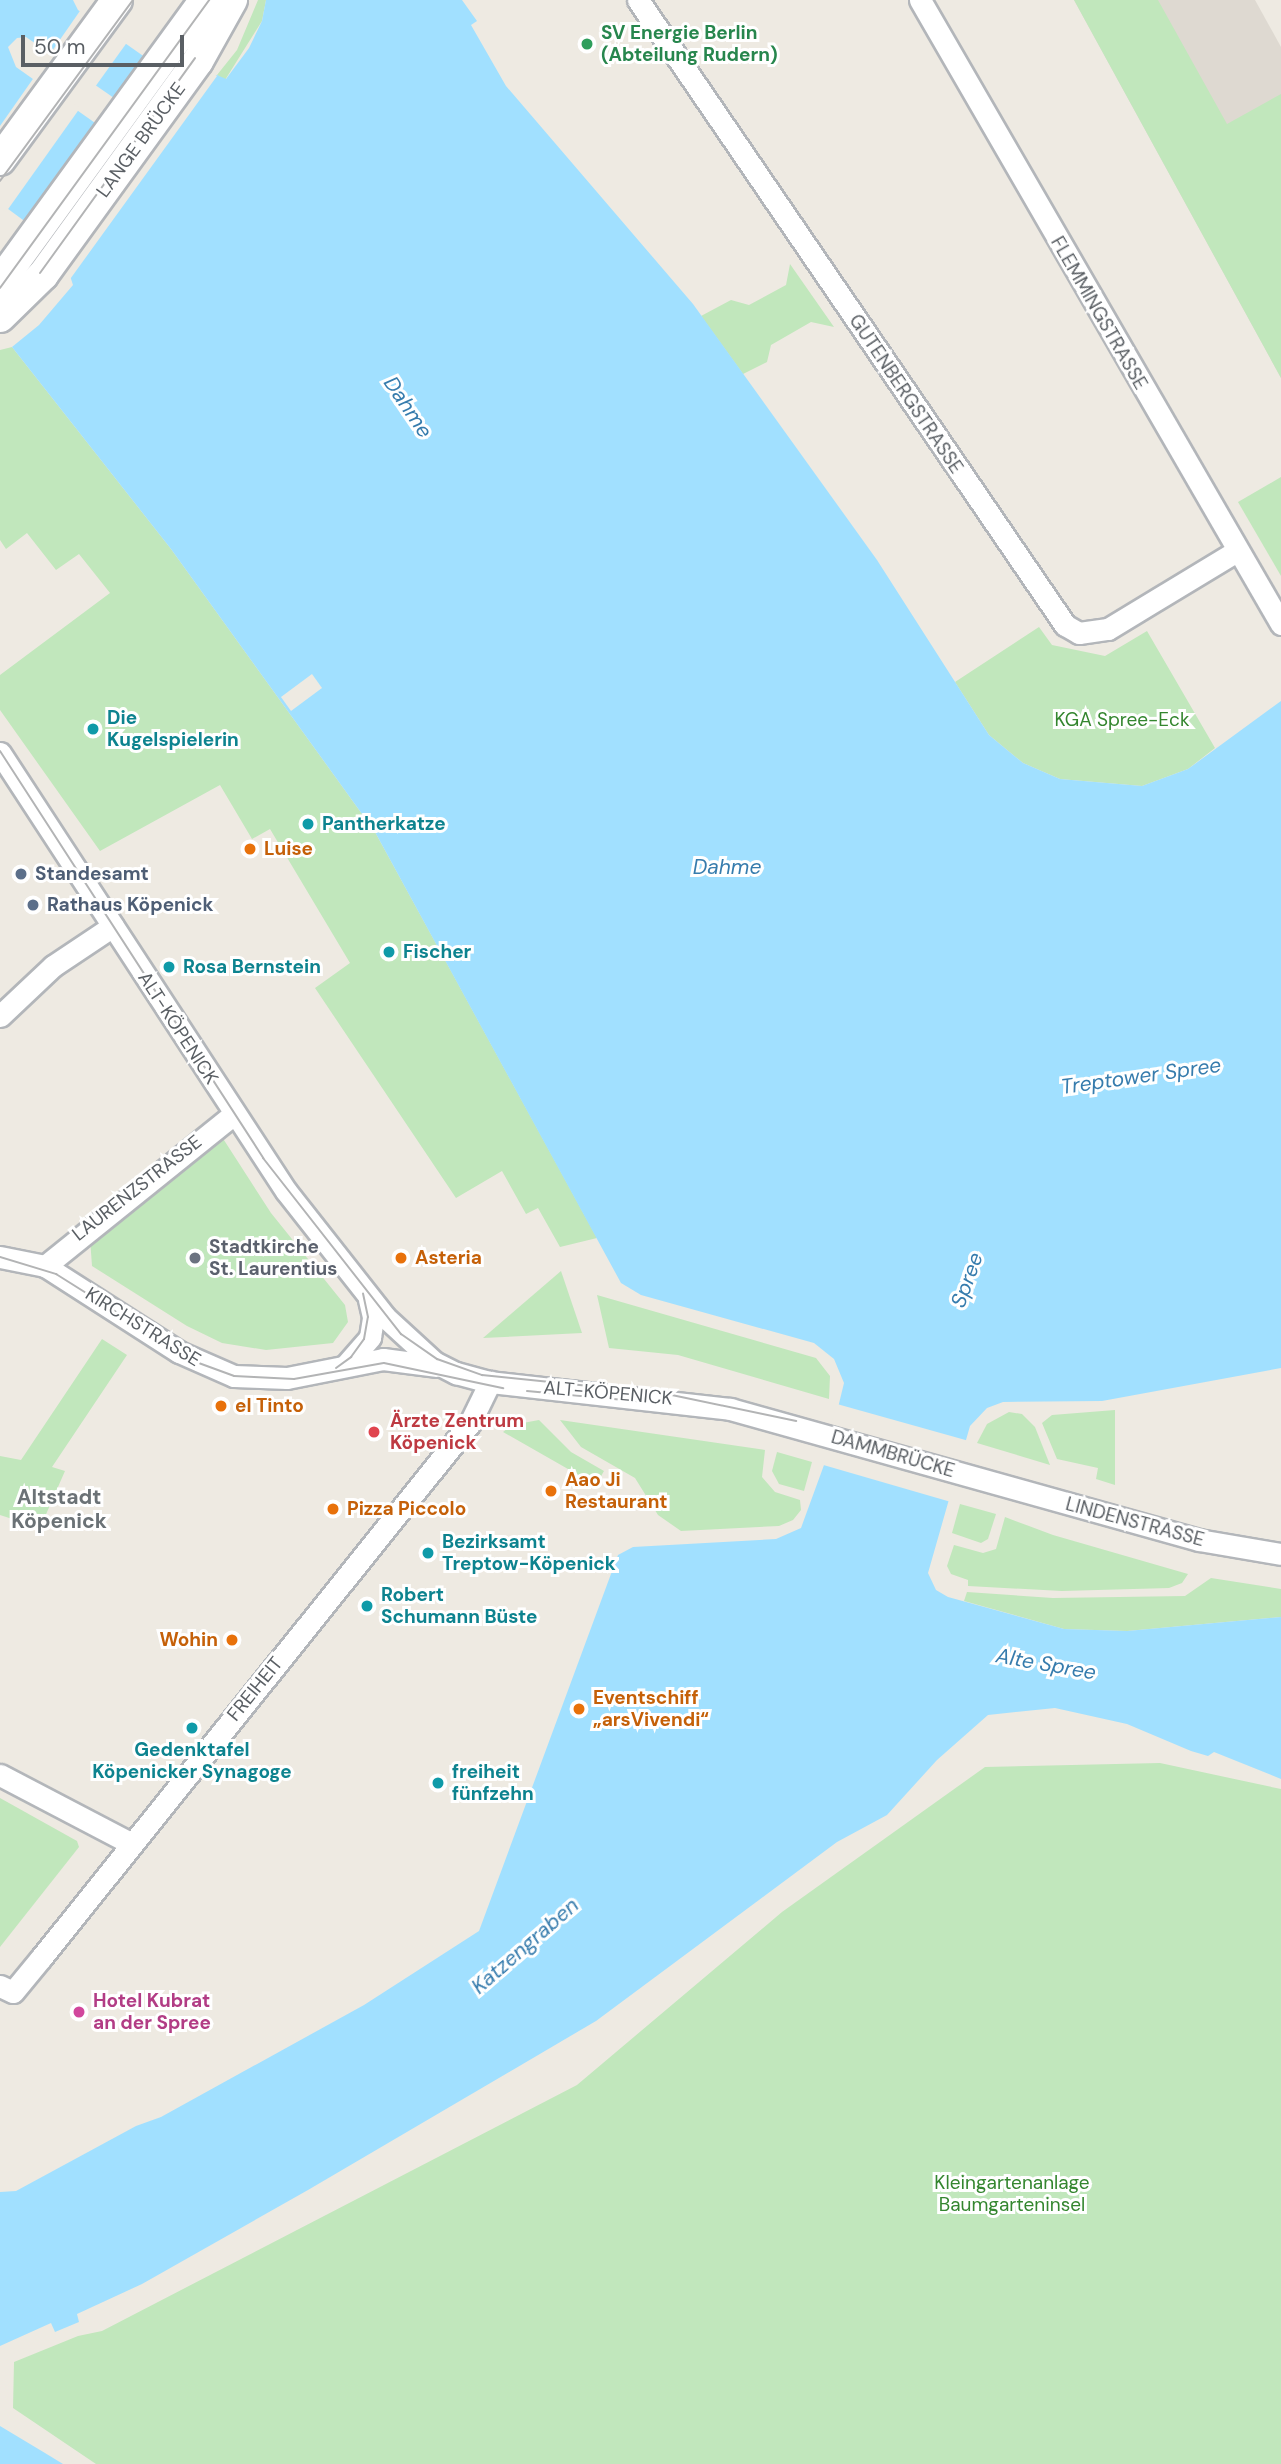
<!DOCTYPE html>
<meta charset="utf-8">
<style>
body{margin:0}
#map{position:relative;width:1281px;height:2464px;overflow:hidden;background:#eeeae2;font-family:"DM Sans",sans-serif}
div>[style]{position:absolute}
.education>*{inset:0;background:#ded9d1}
.green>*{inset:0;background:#c1e7bc}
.water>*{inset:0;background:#a1e0ff}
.pier>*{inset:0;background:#eeeae2}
.roads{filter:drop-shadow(2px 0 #b3b6ba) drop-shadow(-2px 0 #b3b6ba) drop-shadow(0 2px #b3b6ba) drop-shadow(0 -2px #b3b6ba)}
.street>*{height:21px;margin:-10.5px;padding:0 10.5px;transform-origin:10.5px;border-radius:10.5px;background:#fff}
.secondary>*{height:30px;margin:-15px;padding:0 15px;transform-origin:15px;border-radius:15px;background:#fff}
.tram>*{height:2px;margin:-1px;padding:0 1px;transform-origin:1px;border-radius:1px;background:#b3b4b5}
.dots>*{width:19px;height:19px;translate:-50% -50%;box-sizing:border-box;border:4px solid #fff;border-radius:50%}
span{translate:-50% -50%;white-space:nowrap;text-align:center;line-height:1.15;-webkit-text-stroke:6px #fff;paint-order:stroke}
.leisure-label{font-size:19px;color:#27864d;font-weight:700}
.left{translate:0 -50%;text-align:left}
.street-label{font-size:19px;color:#5a5f64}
.culture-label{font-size:19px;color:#0d838f;font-weight:700}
.park-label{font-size:19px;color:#34862f}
.food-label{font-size:19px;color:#c56008;font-weight:700}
.right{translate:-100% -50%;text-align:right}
.service-label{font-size:19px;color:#4e5e75;font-weight:700}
.worship-label{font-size:19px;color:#5b616d;font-weight:700}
.health-label{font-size:19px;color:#be3a42;font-weight:700}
.hotel-label{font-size:19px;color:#b23c85;font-weight:700}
.water-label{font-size:21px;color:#367cad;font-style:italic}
.neighbourhood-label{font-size:21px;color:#6b7276;font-weight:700}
.scale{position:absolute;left:21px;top:35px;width:163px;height:32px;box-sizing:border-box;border:4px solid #5a5f64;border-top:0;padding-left:9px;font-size:21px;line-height:24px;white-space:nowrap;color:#5a5f64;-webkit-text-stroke:5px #fff;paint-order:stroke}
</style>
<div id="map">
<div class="education">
<div style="clip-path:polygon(1074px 0,1255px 0,1281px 47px,1281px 378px)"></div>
</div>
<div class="green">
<div style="clip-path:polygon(258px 0,266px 0,262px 21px,225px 80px,217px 75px,237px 50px)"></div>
<div style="clip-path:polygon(1074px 0,1158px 0,1227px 124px,1281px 94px,1281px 378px)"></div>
<div style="clip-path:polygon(790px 264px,834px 327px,811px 322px,771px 345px,767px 362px,743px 374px,701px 316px,731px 300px,749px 305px,786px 285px)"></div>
<div style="clip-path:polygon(12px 347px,171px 549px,375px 832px,597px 1238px,560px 1247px,538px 1208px,526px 1214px,502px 1171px,456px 1198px,315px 988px,350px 963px,270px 829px,252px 839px,220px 785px,100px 851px,0 710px,0 675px,110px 593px,79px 554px,56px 570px,27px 533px,6px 549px,0 540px,0 350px)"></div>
<div style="clip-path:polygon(1281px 477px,1281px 576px,1238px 502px)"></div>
<div style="clip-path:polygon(1039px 627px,1052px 645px,1105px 656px,1147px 631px,1215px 748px,1188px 769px,1142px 786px,1060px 779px,1023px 763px,989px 735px,955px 682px)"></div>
<div style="clip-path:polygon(222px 1137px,271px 1213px,345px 1305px,348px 1322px,333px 1343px,266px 1350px,222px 1343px,187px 1326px,92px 1266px,90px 1238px)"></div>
<div style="clip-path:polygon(561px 1271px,582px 1333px,483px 1338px)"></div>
<div style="clip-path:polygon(597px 1295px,816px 1358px,830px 1376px,829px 1399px,678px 1355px,609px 1348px)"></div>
<div style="clip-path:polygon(102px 1339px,127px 1355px,52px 1467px,65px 1471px,40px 1528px,0 1515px,0 1456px,21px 1460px)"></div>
<div style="clip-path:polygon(1115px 1410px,1115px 1485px,1096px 1479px,1098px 1468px,1057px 1459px,1042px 1423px,1052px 1415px)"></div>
<div style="clip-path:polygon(1009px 1412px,1022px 1414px,1035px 1427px,1050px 1465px,977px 1443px,987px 1424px)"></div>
<div style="clip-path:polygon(539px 1420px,571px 1452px,604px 1471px,596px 1485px,503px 1432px,512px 1425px)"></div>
<div style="clip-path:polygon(560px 1420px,765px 1450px,762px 1477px,775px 1492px,800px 1500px,801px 1510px,793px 1520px,779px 1526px,681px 1531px,658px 1515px,635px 1478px,581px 1447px)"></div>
<div style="clip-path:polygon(777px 1452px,812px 1462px,804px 1491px,779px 1484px,772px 1471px)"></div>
<div style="clip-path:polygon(960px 1504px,996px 1514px,988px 1539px,981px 1543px,952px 1533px)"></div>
<div style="clip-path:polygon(1005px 1517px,1053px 1535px,1188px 1574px,1182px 1583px,1169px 1588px,1062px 1591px,968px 1586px,968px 1580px,951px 1574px,947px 1566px,954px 1545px,983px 1553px,996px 1549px)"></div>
<div style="clip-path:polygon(1211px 1578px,1281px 1589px,1281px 1617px,1127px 1631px,1064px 1629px,964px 1601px,967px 1592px,1053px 1598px,1185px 1596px)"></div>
<div style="clip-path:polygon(1160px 1763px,1281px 1789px,1281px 2464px,96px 2464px,13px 2408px,14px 2362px,78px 2336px,102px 2331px,577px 2085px,782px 1912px,985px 1767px)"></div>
<div style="clip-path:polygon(0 1798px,77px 1841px,79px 1847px,0 1947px)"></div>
</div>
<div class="water">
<div style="clip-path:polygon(evenodd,0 0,73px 0,78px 10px,183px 84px,217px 75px,226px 79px,249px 48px,262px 21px,266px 0,462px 0,477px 21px,471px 25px,506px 86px,693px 304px,877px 560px,989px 735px,1023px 763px,1060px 779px,1142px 786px,1188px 769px,1281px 701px,1281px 1368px,1102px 1401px,1003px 1402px,987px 1408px,970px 1426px,928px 1573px,936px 1590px,948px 1597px,1064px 1629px,1127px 1631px,1281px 1617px,1281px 1779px,1214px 1752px,1208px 1756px,1191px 1751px,1127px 1724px,1055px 1708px,988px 1715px,937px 1760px,887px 1815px,837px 1842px,596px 2021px,308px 2190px,142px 2284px,77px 2314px,79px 2322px,55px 2332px,51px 2323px,0 2346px,0 2192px,16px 2191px,136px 2126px,161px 2117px,364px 2005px,479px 1931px,618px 1555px,633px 1547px,776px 1539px,801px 1528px,824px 1465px,844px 1383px,834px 1359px,814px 1343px,641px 1295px,621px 1283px,375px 832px,171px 549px,12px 347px,39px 325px,73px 285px,61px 248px,0 203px,0 0,26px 37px,163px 132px,166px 143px,156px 158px,146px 159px,16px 67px,8px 47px,17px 38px,26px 37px)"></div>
<div style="clip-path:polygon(0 2426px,45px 2453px,63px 2464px,0 2464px)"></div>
</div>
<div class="pier">
<div style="clip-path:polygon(82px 8px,128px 41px,95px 87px,50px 54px)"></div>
<div style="clip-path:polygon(213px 73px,217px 76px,68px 282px,59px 250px,147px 155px,154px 155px,163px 142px,160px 134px,183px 80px)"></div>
<div style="clip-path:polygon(35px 76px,80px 108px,6px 212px,0 207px,0 126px)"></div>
<div style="clip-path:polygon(312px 674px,322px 688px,291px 711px,281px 697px)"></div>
<div style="clip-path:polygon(837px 1404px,969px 1441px,951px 1502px,820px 1464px)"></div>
</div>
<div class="roads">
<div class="street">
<div style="left:638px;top:0;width:757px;rotate:55.66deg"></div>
<div style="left:1065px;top:625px;width:16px;rotate:30deg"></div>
<div style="left:1079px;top:633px;width:29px;rotate:-8deg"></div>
<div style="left:1108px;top:629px;width:151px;rotate:-31.2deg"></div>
<div style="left:920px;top:0;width:721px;rotate:59.95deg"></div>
<div style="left:0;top:753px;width:523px;rotate:56.86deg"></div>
<div style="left:286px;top:1191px;width:160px;rotate:51.8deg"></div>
<div style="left:385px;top:1317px;width:67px;rotate:42.6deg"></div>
<div style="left:434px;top:1362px;width:25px;rotate:27deg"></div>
<div style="left:456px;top:1373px;width:35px;rotate:15deg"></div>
<div style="left:490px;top:1382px;width:242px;rotate:6.4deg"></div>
<div style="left:730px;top:1409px;width:487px;rotate:15.6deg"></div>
<div style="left:1199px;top:1540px;width:83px;rotate:9.7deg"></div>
<div style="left:0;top:1016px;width:73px;rotate:-43.3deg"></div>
<div style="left:53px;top:966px;width:72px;rotate:-33.7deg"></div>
<div style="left:0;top:1257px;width:46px;rotate:11.3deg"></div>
<div style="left:45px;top:1266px;width:159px;rotate:32.7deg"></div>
<div style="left:179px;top:1352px;width:60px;rotate:23.6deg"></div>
<div style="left:234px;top:1376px;width:53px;rotate:2.2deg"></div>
<div style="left:287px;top:1378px;width:98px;rotate:-11.2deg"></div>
<div style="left:383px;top:1359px;width:53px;rotate:7.5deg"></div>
<div style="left:45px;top:1266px;width:241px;rotate:-38.8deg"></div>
<div style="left:346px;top:1365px;width:37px;rotate:-49deg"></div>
<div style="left:370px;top:1337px;width:20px;rotate:-81deg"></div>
<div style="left:373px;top:1317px;width:18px;rotate:-103deg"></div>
<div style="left:0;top:1775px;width:149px;rotate:27.6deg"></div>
<div style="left:0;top:1986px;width:14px;rotate:25deg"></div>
<div style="left:13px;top:1992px;width:44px;rotate:-50.5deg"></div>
<div style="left:41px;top:1958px;width:686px;rotate:-51.27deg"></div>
<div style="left:470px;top:1423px;width:46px;rotate:-64deg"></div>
</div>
<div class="secondary">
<div style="left:0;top:160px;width:198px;rotate:-53.8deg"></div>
<div style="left:0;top:282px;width:349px;rotate:-54deg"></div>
<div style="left:0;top:317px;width:60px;rotate:-44.3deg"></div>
<div style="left:43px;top:275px;width:264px;rotate:-54.1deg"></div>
<div style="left:198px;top:61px;width:70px;rotate:-60.9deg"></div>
</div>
</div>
<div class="tram">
<div style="left:0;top:181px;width:225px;rotate:-53.7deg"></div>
<div style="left:40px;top:273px;width:265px;rotate:-54.2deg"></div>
<div style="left:0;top:288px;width:356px;rotate:-54deg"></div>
<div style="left:0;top:751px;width:485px;rotate:57.1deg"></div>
<div style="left:263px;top:1158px;width:224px;rotate:51.9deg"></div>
<div style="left:401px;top:1334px;width:44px;rotate:34.8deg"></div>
<div style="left:437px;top:1359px;width:48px;rotate:19.6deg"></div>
<div style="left:482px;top:1375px;width:186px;rotate:5.9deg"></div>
<div style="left:667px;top:1394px;width:132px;rotate:11.8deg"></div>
<div style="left:0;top:1257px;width:59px;rotate:16.9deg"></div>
<div style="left:56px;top:1274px;width:165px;rotate:32.2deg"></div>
<div style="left:196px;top:1362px;width:40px;rotate:20.2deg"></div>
<div style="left:234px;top:1376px;width:60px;rotate:2.9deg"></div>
<div style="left:294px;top:1379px;width:91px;rotate:-10.1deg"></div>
<div style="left:384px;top:1363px;width:122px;rotate:11.9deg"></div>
<div style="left:336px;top:1368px;width:19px;rotate:-36deg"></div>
<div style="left:351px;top:1357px;width:22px;rotate:-54deg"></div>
<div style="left:364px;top:1339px;width:22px;rotate:-80deg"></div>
<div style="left:368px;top:1317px;width:24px;rotate:-102deg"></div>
<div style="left:527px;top:1391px;width:141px;rotate:5.3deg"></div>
</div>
<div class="dots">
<div style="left:587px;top:44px;background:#2e9e5b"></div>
<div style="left:93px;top:729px;background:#0f9aa8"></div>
<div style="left:308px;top:824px;background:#0f9aa8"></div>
<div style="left:250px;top:849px;background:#e8710a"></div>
<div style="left:21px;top:874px;background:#5c6f8a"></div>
<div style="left:33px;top:905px;background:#5c6f8a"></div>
<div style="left:389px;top:952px;background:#0f9aa8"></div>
<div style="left:169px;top:967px;background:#0f9aa8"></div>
<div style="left:195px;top:1258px;background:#6b7280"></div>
<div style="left:401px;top:1258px;background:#e8710a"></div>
<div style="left:221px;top:1406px;background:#e8710a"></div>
<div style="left:374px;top:1432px;background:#e0444e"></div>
<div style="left:551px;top:1491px;background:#e8710a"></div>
<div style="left:333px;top:1509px;background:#e8710a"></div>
<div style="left:428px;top:1553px;background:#0f9aa8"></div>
<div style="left:367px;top:1606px;background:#0f9aa8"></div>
<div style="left:232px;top:1640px;background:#e8710a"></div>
<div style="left:579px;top:1709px;background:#e8710a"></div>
<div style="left:192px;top:1728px;background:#0f9aa8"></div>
<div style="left:438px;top:1783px;background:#0f9aa8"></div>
<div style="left:79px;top:2012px;background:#d1479c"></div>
</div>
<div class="leisure-label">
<span class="left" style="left:601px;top:44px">SV Energie Berlin<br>(Abteilung Rudern)</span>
</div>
<div class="street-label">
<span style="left:141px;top:140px;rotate:-54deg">LANGE BRÜCKE</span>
<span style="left:1099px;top:313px;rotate:60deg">FLEMMINGSTRASSE</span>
<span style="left:906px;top:394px;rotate:56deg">GUTENBERGSTRASSE</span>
<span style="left:178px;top:1028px;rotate:57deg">ALT-KÖPENICK</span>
<span style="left:137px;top:1188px;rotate:-38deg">LAURENZSTRASSE</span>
<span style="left:143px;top:1327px;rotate:32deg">KIRCHSTRASSE</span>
<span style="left:608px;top:1393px;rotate:5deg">ALT-KÖPENICK</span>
<span style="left:893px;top:1454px;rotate:16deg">DAMMBRÜCKE</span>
<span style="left:1135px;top:1522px;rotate:15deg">LINDENSTRASSE</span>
<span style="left:255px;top:1689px;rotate:-51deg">FREIHEIT</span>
</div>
<div class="culture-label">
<span class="left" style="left:107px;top:729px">Die<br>Kugelspielerin</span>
<span class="left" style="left:322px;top:824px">Pantherkatze</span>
<span class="left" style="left:403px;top:952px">Fischer</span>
<span class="left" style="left:183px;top:967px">Rosa Bernstein</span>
<span class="left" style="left:442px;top:1553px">Bezirksamt<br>Treptow-Köpenick</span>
<span class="left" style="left:381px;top:1606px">Robert<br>Schumann Büste</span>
<span style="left:192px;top:1761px">Gedenktafel<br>Köpenicker Synagoge</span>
<span class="left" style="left:452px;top:1783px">freiheit<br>fünfzehn</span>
</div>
<div class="park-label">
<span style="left:1122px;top:720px">KGA Spree-Eck</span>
<span style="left:1012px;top:2194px">Kleingartenanlage<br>Baumgarteninsel</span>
</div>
<div class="food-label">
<span class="left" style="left:264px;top:849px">Luise</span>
<span class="left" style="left:415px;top:1258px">Asteria</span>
<span class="left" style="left:235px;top:1406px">el Tinto</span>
<span class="left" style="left:565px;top:1491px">Aao Ji<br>Restaurant</span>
<span class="left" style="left:347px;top:1509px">Pizza Piccolo</span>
<span class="right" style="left:218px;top:1640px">Wohin</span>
<span class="left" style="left:593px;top:1709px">Eventschiff<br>„arsVivendi“</span>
</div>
<div class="service-label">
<span class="left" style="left:35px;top:874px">Standesamt</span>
<span class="left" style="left:47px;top:905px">Rathaus Köpenick</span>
</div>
<div class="worship-label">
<span class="left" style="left:209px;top:1258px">Stadtkirche<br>St. Laurentius</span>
</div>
<div class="health-label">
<span class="left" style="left:390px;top:1432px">Ärzte Zentrum<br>Köpenick</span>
</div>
<div class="hotel-label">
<span class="left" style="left:93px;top:2012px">Hotel Kubrat<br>an der Spree</span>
</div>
<div class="water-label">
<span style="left:408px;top:407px;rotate:56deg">Dahme</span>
<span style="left:727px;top:867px">Dahme</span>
<span style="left:1141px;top:1076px;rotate:-8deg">Treptower Spree</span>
<span style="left:967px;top:1280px;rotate:-70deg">Spree</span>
<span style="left:1046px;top:1664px;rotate:10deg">Alte Spree</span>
<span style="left:525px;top:1946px;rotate:-41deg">Katzengraben</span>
</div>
<div class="neighbourhood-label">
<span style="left:59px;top:1509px">Altstadt<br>Köpenick</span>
</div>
<div class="scale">50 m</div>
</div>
